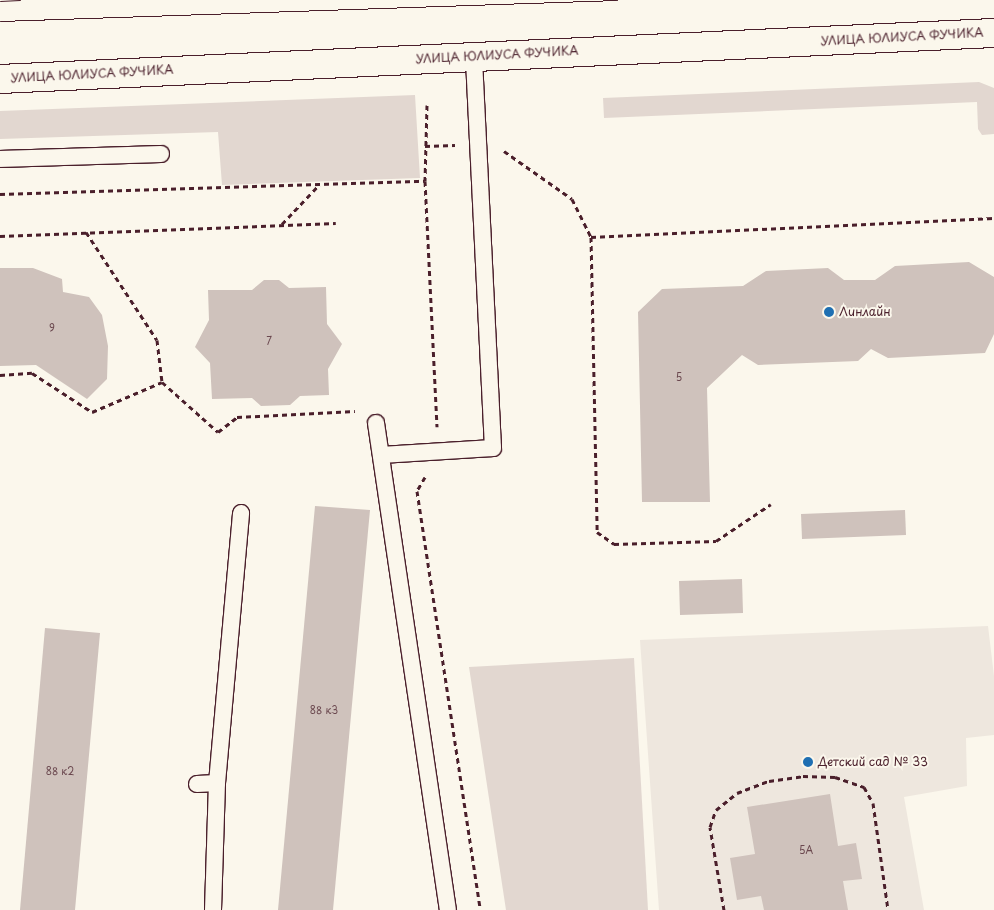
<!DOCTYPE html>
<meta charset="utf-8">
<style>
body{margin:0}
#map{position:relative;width:994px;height:910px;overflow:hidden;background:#fbf7ec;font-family:"Playpen Sans",sans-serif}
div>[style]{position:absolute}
.built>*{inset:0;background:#eee7de}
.green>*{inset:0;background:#e2d7d0}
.building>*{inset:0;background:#cfc2bc}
.path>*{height:3px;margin-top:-1.5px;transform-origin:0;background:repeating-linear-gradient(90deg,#4a1f2b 0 5px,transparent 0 9px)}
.roads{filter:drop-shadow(1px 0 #4a1f2b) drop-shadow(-1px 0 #4a1f2b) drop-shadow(0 1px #4a1f2b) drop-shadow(0 -1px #4a1f2b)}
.service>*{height:16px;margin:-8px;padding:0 8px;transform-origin:8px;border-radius:8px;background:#fbf7ec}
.tertiary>*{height:28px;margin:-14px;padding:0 14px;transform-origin:14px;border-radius:14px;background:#fbf7ec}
.tram>*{height:1px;margin:-0.5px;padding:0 0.5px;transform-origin:0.5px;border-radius:0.5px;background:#4a1f2b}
.dots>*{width:14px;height:14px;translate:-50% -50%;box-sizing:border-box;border:2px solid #fbf7ec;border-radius:50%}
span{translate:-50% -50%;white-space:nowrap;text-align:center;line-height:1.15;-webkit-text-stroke:4px #fbf7ec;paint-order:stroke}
.number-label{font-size:10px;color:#6b484f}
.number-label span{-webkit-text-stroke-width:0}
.street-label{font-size:12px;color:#4a1f2b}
.poi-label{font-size:12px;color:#4a1f2b}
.left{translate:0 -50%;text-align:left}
</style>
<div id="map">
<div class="built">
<div style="clip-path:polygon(988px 626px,994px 676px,994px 735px,966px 738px,967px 786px,904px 797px,924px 910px,659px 910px,640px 640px)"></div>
</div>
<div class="green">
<div style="clip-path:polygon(979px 82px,994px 88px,994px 134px,982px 135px,978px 129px,977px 102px,604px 118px,603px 98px)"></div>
<div style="clip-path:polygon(415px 95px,420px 178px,222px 185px,218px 132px,0 139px,0 111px)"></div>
<div style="clip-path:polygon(634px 658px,648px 910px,506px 910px,469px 667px)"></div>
</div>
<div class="building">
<div style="clip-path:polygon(969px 262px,994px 277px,994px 334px,985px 353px,888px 358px,871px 349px,858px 361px,758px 365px,742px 355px,707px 388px,710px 502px,642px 502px,638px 312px,662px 289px,743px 286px,766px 271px,828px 268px,844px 280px,875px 280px,895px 266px)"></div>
<div style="clip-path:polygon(0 268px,33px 268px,62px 279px,63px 292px,89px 297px,102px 315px,108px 346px,107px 379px,87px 399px,36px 365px,0 366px)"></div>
<div style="clip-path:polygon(264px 280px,279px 280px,289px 288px,326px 287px,327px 324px,342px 344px,328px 369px,329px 395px,300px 396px,290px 405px,261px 406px,252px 398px,212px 399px,210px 363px,195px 347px,209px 320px,208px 290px,252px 290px)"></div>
<div style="clip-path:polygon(315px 506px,370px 510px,333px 910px,278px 910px)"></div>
<div style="clip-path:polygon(905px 510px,906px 535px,802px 539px,801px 514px)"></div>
<div style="clip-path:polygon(742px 579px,743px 613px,680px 615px,679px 581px)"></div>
<div style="clip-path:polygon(45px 628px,100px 633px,75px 910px,20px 910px)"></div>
<div style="clip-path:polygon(830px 794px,838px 846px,856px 843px,862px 879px,843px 881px,848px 910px,764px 910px,761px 896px,737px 900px,730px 858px,755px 854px,747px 807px)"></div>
</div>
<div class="path">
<div style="left:427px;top:105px;width:76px;rotate:91.5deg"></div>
<div style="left:425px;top:181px;width:246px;rotate:87.2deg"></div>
<div style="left:425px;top:146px;width:30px;rotate:-2deg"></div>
<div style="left:504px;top:151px;width:83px;rotate:35.2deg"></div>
<div style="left:572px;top:199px;width:42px;rotate:63.4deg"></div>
<div style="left:591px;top:237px;width:295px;rotate:88.8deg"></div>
<div style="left:597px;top:532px;width:21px;rotate:35deg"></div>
<div style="left:614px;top:544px;width:102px;rotate:-1.7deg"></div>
<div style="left:716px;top:541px;width:66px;rotate:-33.9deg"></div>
<div style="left:0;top:194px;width:425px;rotate:-1.8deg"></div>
<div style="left:282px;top:224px;width:54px;rotate:-46.5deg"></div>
<div style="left:86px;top:232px;width:129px;rotate:56.7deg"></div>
<div style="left:157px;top:340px;width:42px;rotate:83.2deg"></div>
<div style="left:162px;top:382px;width:75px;rotate:41.8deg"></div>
<div style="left:218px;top:432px;width:24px;rotate:-38deg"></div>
<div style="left:237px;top:417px;width:118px;rotate:-2.9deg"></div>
<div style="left:0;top:236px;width:336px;rotate:-2.2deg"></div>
<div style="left:591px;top:237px;width:403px;rotate:-2.7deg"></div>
<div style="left:0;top:375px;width:32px;rotate:-4deg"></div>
<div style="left:32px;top:373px;width:72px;rotate:33deg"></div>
<div style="left:92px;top:412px;width:76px;rotate:-23.2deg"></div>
<div style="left:425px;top:477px;width:16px;rotate:120deg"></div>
<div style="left:417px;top:491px;width:424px;rotate:81.4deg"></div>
<div style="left:724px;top:910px;width:84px;rotate:-99.6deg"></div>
<div style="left:710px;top:827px;width:18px;rotate:-71deg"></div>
<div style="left:716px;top:810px;width:27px;rotate:-39deg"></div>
<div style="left:737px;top:793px;width:34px;rotate:-21deg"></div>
<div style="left:769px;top:781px;width:34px;rotate:-8deg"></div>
<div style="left:803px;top:776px;width:32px;rotate:2deg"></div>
<div style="left:835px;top:777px;width:31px;rotate:19deg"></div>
<div style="left:864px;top:787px;width:18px;rotate:61deg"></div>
<div style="left:873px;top:803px;width:108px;rotate:82deg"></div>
</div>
<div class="roads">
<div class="service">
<div style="left:0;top:159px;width:161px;rotate:-1.8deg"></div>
<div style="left:376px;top:423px;width:492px;rotate:81.6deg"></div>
<div style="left:381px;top:455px;width:112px;rotate:-3.6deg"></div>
<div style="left:493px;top:448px;width:392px;rotate:-92.8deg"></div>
<div style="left:197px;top:784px;width:20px;rotate:-3deg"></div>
<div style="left:213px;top:910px;width:127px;rotate:-88.2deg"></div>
<div style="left:217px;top:783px;width:271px;rotate:-84.9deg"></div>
</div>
<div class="tertiary">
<div style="left:0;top:79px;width:995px;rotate:-2.65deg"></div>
</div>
</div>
<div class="tram">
<div style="left:0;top:1px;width:20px;rotate:-3deg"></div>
<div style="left:0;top:21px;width:617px;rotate:-1.95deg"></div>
</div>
<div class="dots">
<div style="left:829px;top:312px;background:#1f6fb2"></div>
<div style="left:808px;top:762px;background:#1f6fb2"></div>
</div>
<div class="number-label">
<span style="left:52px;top:328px">9</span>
<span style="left:269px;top:341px">7</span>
<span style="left:679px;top:377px">5</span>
<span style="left:324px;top:710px">88 к3</span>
<span style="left:60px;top:771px">88 к2</span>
<span style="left:806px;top:850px">5А</span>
</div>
<div class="street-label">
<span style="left:902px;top:37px;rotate:-3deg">УЛИЦА ЮЛИУСА ФУЧИКА</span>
<span style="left:497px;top:55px;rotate:-3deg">УЛИЦА ЮЛИУСА ФУЧИКА</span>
<span style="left:92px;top:74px;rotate:-3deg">УЛИЦА ЮЛИУСА ФУЧИКА</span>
</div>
<div class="poi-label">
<span class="left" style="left:839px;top:312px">Линлайн</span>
<span class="left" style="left:818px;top:762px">Детский сад № 33</span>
</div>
</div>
